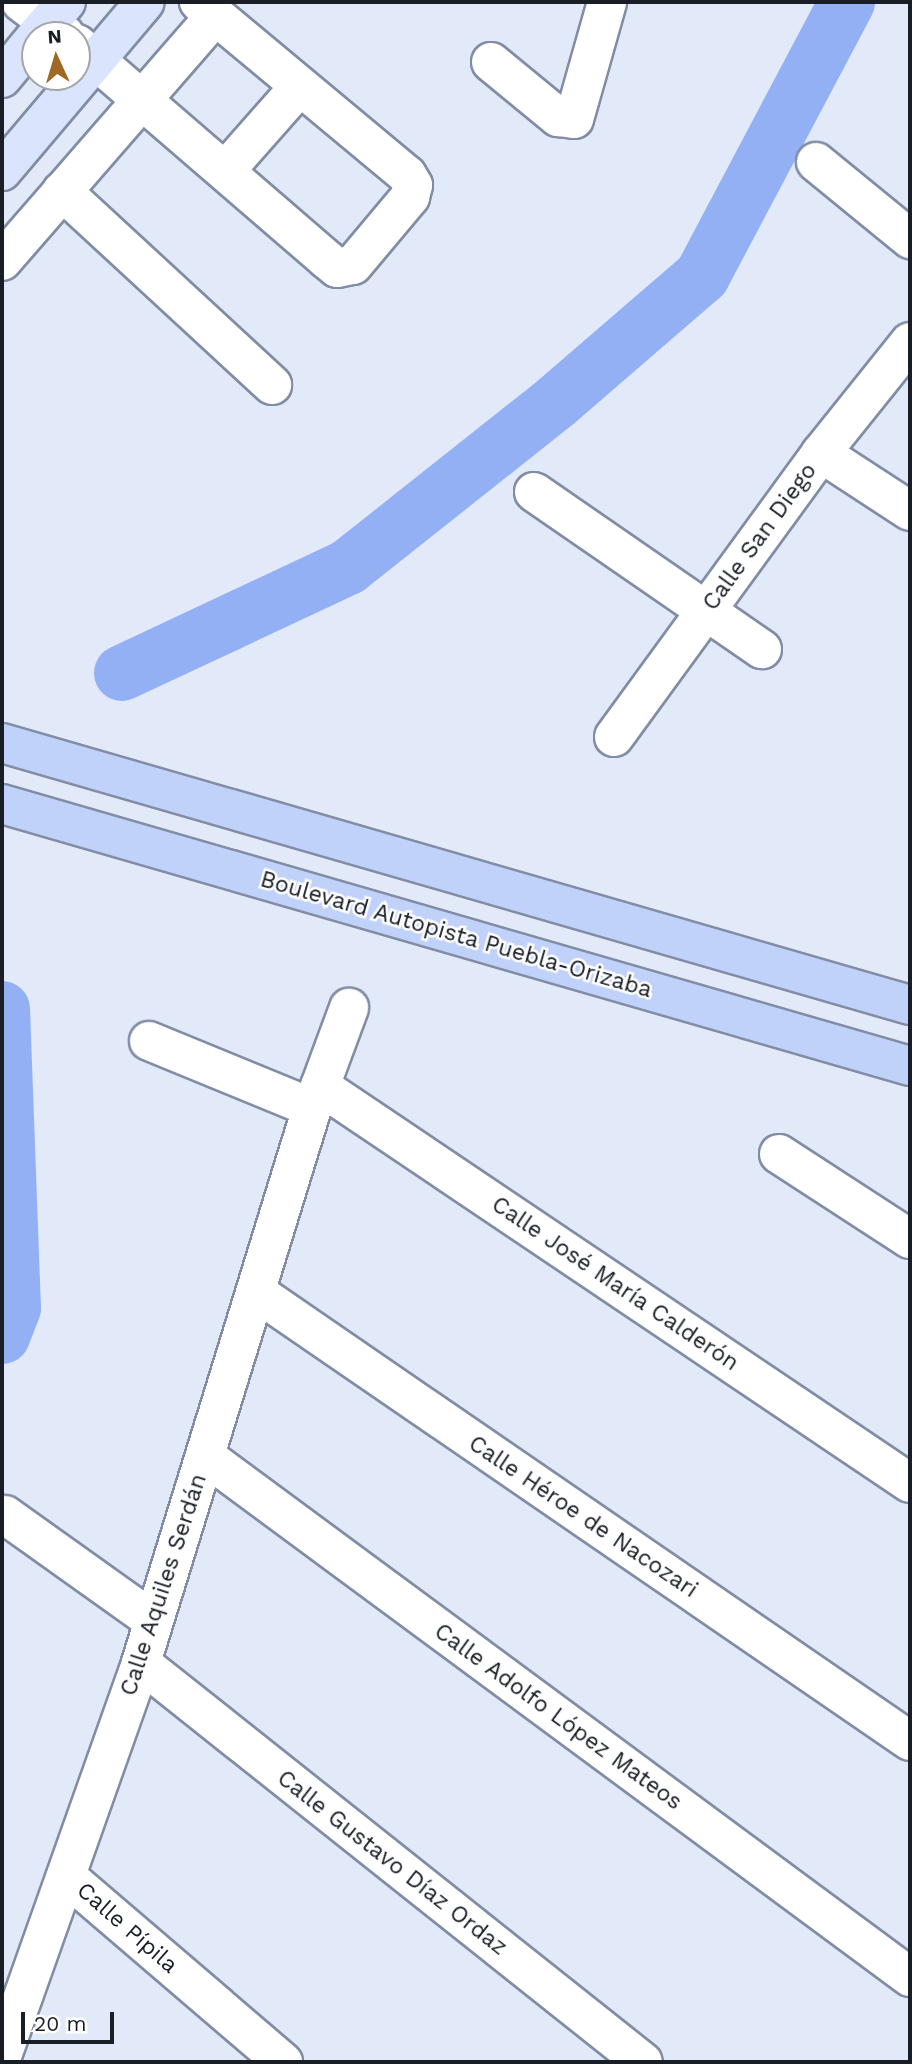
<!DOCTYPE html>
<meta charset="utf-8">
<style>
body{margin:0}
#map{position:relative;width:912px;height:2064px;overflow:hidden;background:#e2eafa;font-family:"Work Sans",sans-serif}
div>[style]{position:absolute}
.river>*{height:56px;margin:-28px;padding:0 28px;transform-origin:28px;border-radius:28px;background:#94b0f5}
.roads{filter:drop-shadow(2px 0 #828da5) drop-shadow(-2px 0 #828da5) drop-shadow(0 2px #828da5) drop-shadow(0 -2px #828da5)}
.minor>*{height:38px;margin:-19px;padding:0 19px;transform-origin:19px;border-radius:19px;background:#fff}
.major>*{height:38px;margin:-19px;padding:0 19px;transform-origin:19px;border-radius:19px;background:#dae4fc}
.highway>*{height:38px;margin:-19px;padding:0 19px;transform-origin:19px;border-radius:19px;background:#c1d2fa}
span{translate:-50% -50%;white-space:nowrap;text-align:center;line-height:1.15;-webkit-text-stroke:5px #fff;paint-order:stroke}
.street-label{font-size:23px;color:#181d26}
.frame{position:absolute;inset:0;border:4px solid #181d26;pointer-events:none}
.north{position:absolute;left:21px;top:21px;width:70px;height:70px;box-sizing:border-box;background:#fff;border:2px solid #a3a5a8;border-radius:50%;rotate:356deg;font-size:19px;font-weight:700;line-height:28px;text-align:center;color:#181d26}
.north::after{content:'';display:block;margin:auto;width:24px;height:32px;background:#9f6923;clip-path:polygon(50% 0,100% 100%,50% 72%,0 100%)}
.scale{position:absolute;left:21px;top:2012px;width:93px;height:32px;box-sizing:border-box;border:4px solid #181d26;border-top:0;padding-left:9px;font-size:21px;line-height:24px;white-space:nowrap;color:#181d26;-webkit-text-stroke:5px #fff;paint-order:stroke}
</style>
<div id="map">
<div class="river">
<div style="left:122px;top:673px;width:250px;rotate:-25.1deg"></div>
<div style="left:348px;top:567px;width:265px;rotate:-38.4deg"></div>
<div style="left:556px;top:402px;width:193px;rotate:-40.8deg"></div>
<div style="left:702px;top:276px;width:310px;rotate:-62.1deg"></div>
<div style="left:2px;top:1009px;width:299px;rotate:87.9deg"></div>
<div style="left:13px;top:1308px;width:30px;rotate:111deg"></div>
</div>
<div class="roads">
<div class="minor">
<div style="left:21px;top:2px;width:55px;rotate:36.9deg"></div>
<div style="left:77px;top:44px;width:329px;rotate:40.8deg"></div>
<div style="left:326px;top:259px;width:14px;rotate:39deg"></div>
<div style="left:337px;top:268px;width:16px;rotate:-11deg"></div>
<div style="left:353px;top:265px;width:89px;rotate:-50deg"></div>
<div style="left:410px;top:197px;width:12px;rotate:-76deg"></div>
<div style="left:413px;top:185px;width:12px;rotate:-121deg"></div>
<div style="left:407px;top:175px;width:271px;rotate:-140.2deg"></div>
<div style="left:491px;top:62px;width:87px;rotate:39.4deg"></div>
<div style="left:558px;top:117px;width:16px;rotate:7deg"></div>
<div style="left:574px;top:119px;width:122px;rotate:-74.2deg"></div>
<div style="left:816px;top:162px;width:122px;rotate:39.3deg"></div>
<div style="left:225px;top:171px;width:113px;rotate:-48.6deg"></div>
<div style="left:62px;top:191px;width:286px;rotate:42.7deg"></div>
<div style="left:2px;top:261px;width:325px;rotate:-49deg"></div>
<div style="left:821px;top:453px;width:106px;rotate:33.1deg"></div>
<div style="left:534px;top:492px;width:277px;rotate:34.6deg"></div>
<div style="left:614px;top:737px;width:351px;rotate:-53.9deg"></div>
<div style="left:821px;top:453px;width:142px;rotate:-51.3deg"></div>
<div style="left:149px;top:1041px;width:176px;rotate:22.3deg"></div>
<div style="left:320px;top:1086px;width:711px;rotate:33.94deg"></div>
<div style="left:779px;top:1154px;width:156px;rotate:33deg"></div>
<div style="left:256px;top:1292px;width:793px;rotate:34.47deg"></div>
<div style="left:205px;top:1456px;width:877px;rotate:36.46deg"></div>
<div style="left:5px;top:1515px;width:181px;rotate:35.5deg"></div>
<div style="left:141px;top:1663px;width:641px;rotate:38.48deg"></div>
<div style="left:66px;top:1876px;width:286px;rotate:40.6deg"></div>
<div style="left:2px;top:2056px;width:417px;rotate:-70.5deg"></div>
<div style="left:141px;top:1663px;width:581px;rotate:-72.88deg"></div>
<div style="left:312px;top:1108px;width:107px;rotate:-69.7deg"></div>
</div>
<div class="major">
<div style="left:37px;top:35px;width:44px;rotate:-48.7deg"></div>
<div style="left:2px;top:78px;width:52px;rotate:-50.5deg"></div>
<div style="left:2px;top:171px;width:221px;rotate:-49.8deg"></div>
</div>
<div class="highway">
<div style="left:2px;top:743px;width:945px;rotate:16.1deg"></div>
<div style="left:2px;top:804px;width:945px;rotate:16.1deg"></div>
</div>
</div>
<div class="street-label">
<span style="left:760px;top:537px;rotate:-54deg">Calle San Diego</span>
<span style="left:456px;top:935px;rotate:16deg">Boulevard Autopista Puebla-Orizaba</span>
<span style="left:615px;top:1284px;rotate:34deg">Calle José María Calderón</span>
<span style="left:583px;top:1517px;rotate:34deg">Calle Héroe de Nacozari</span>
<span style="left:164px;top:1585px;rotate:-72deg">Calle Aquiles Serdán</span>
<span style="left:558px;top:1717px;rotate:36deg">Calle Adolfo López Mateos</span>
<span style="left:392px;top:1863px;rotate:38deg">Calle Gustavo Díaz Ordaz</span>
<span style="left:127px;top:1928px;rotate:41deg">Calle Pípila</span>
</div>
<div class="frame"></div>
<div class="north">N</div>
<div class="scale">20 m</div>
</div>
